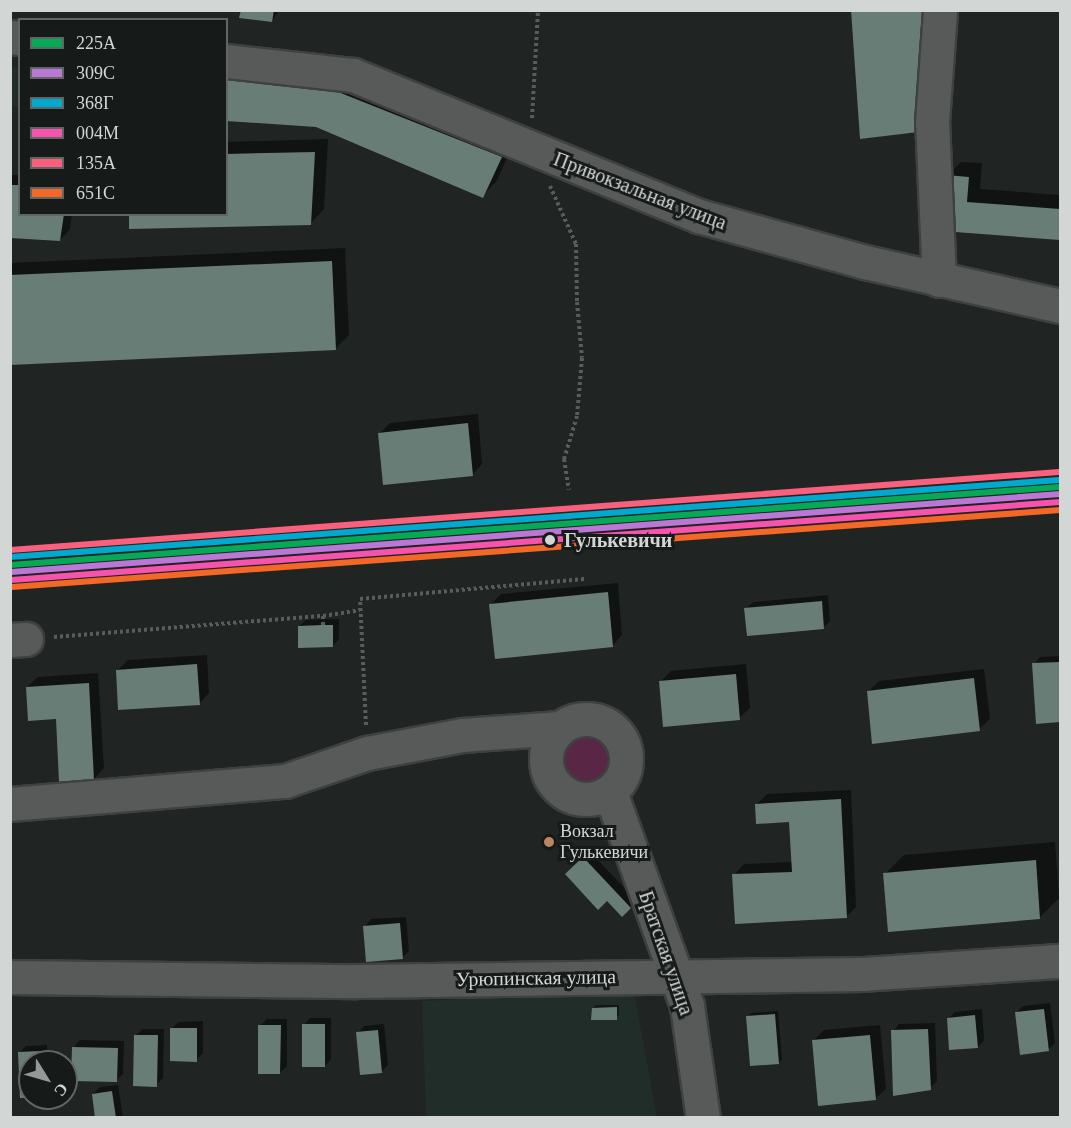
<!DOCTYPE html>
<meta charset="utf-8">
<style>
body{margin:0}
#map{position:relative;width:1071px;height:1128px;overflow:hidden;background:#202422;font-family:"Times New Roman",serif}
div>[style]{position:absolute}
.built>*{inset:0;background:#212d28}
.green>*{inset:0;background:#592645}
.round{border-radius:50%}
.shadow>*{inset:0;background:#0007}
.building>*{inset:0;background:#687d75}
.path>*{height:4px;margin-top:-2px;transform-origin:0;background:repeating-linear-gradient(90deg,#5a5c5b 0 3px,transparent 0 6px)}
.roads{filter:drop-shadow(2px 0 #3e4140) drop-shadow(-2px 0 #3e4140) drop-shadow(0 2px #3e4140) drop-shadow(0 -2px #3e4140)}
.minor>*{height:33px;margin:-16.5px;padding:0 16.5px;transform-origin:16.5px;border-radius:16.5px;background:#575a59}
.minor>.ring{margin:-16.5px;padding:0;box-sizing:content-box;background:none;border:33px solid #575a59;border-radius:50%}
.rail-1>*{height:6px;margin:-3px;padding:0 3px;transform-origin:3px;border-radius:3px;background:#06aa56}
.rail-2>*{height:6px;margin:-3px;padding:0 3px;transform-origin:3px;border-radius:3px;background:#ba77d6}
.rail-3>*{height:6px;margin:-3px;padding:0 3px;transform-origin:3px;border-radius:3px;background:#00a9ce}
.rail-4>*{height:6px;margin:-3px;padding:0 3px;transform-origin:3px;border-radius:3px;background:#f653ac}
.rail-5>*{height:6px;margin:-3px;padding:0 3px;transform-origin:3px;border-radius:3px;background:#f8607d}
.rail-6>*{height:6px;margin:-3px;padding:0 3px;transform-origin:3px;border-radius:3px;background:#f36827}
.dots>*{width:16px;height:16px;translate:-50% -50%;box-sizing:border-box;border:3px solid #161b19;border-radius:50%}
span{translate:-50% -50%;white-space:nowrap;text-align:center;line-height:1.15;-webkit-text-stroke:6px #161b19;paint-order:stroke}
.bus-label{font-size:18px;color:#d2d6d4}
.left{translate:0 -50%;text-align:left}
.street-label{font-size:20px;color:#d2d6d4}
.stop-label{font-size:20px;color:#d2d6d4;font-weight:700}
.frame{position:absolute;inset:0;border:12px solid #d2d6d4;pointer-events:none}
.legend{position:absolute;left:18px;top:18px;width:210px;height:198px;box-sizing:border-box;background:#161b19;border:2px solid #616664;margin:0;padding:8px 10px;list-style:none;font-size:18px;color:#d2d6d4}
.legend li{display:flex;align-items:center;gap:12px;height:30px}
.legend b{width:30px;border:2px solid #616664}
.north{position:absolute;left:18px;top:1050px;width:60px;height:60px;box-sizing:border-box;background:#161b19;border:2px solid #616664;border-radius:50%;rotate:127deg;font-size:16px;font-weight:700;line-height:24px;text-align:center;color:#d2d6d4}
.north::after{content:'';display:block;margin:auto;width:21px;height:27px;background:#949896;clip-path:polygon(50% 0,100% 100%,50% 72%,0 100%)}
</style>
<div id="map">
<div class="built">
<div style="clip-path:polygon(11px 67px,19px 68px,19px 107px,11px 106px)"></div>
<div style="clip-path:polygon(634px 991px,657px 1117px,426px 1117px,422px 1001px)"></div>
</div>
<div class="green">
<div class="round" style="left:561px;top:735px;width:52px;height:52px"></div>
</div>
<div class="shadow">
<div style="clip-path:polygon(242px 10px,279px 10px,272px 21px)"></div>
<div style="clip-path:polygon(338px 73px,514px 143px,496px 182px,482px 196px,316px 126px)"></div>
<div style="clip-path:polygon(328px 139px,324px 209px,311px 223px,226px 214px,226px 142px)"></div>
<div style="clip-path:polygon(961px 162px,982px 163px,980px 189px,1060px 195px,1060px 238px,943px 229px,948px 175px)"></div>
<div style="clip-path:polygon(10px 175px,20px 175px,20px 214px,72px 214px,70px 229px,60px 240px,10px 237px)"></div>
<div style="clip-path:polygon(345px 248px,349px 335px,335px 349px,10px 363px,10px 263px)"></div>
<div style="clip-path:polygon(478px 414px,482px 464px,472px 475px,380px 433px,390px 423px)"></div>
<div style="clip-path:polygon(618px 583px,622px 635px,612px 646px,491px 604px,501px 594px)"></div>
<div style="clip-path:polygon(828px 595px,830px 621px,823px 628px,746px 609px,753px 602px)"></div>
<div style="clip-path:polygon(339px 619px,339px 639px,333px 646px,299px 626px,306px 620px)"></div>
<div style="clip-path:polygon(207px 655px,209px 693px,199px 704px,118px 670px,128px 660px)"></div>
<div style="clip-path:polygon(1060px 656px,1060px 721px,1037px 722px,1034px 664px,1040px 657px)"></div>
<div style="clip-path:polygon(746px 664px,750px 708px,739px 718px,661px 681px,671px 671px)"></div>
<div style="clip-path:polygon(984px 669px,990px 719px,979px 729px,868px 692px,879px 681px)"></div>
<div style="clip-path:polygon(98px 673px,104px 768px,94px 779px,57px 718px,27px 687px,38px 677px)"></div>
<div style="clip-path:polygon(851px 790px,856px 907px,846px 917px,734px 875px,744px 864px,793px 862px,791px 821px,756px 805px,767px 794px)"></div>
<div style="clip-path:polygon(1055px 842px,1059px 898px,1040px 917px,885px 874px,904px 855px)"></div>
<div style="clip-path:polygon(590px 852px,637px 901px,622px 915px,607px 899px,567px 874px)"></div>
<div style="clip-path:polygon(406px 917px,409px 951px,402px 958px,365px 926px,371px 919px)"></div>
<div style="clip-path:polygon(1050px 1003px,1055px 1043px,1048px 1050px,1017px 1012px,1023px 1006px)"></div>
<div style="clip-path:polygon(596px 1005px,619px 1005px,619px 1015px,616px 1018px,593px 1008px)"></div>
<div style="clip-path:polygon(982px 1009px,984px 1040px,978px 1047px,949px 1018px,955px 1012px)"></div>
<div style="clip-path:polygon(778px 1011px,782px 1060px,778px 1063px,748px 1016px,751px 1013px)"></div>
<div style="clip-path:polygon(310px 1018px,331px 1018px,331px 1059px,325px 1066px,304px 1025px)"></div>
<div style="clip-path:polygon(267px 1019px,287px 1019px,287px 1066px,280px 1073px,260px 1026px)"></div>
<div style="clip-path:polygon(203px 1021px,203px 1053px,196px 1060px,172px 1028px,179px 1022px)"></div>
<div style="clip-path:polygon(935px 1023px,937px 1081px,930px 1088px,893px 1031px,899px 1024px)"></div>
<div style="clip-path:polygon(384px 1024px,388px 1065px,381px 1072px,358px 1033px,364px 1026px)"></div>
<div style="clip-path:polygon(880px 1025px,886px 1089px,875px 1099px,813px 1041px,824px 1030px)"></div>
<div style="clip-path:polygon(143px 1029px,164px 1029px,163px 1078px,156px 1085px,136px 1035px)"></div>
<div style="clip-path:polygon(80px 1040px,124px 1041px,123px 1074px,116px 1080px,74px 1047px)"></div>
<div style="clip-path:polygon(47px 1045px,48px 1062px,30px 1062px,30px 1096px,19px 1053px,26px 1046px)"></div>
<div style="clip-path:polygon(118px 1085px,123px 1117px,96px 1118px,93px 1094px,100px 1087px)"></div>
</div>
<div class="building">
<div style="clip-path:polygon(241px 10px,274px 10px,272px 22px,239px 18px)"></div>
<div style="clip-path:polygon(851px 10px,930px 10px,935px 130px,860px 139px)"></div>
<div style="clip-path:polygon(226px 75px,323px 86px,502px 157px,483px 198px,316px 127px,226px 121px)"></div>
<div style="clip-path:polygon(315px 152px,311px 225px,129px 229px,129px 214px,226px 214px,226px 154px)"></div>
<div style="clip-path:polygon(946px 175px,969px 177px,967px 202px,1060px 209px,1060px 240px,942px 231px)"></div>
<div style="clip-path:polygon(10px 185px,20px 185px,20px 214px,64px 214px,60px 241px,10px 238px)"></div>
<div style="clip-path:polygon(332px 261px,336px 350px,10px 365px,10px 275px)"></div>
<div style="clip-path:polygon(468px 423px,473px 476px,383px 485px,378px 433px)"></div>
<div style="clip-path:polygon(608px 592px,613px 647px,495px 659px,489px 604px)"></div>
<div style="clip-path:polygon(822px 601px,824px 629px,747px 636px,744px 608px)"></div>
<div style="clip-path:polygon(323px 625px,333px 625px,333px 647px,298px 648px,298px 626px)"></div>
<div style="clip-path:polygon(1060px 662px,1060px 722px,1036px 724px,1032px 663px)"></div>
<div style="clip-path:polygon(197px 664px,200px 705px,118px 710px,116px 670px)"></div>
<div style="clip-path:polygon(736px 674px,740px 720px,663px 727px,659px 681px)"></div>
<div style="clip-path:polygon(974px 678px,980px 731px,872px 744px,867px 691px)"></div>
<div style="clip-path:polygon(89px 683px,94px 780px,59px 782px,56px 719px,28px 721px,26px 687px)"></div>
<div style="clip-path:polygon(841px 799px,847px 918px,735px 924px,732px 874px,792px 872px,789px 822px,756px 824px,755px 804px)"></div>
<div style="clip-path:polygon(583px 857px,631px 908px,622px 917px,607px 901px,598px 910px,565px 874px)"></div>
<div style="clip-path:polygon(1036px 860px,1040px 919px,888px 932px,883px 873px)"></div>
<div style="clip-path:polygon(400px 923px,403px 959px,366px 962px,363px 926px)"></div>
<div style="clip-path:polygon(617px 1007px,617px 1020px,591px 1020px,592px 1008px)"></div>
<div style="clip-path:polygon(1044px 1009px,1049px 1051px,1020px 1055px,1015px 1012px)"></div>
<div style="clip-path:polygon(775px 1014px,779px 1064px,750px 1066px,746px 1016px)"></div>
<div style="clip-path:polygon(975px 1015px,978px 1048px,949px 1050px,947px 1018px)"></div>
<div style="clip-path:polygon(302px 1024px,325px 1024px,325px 1067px,302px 1067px)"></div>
<div style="clip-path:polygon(258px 1025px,281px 1025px,280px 1074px,258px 1074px)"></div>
<div style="clip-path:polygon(170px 1028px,197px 1028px,197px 1062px,170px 1061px)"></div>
<div style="clip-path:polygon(928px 1029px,931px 1090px,893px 1096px,891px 1030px)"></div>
<div style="clip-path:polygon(378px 1030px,382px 1073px,360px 1075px,356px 1032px)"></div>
<div style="clip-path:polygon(134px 1035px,158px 1035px,157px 1087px,133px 1086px)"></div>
<div style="clip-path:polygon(870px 1035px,876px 1100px,818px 1106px,812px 1040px)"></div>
<div style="clip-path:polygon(72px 1047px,118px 1048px,117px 1082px,71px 1081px)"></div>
<div style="clip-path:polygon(41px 1051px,42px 1062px,30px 1062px,30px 1098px,20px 1098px,18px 1052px)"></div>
<div style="clip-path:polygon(112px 1091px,116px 1118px,95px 1118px,92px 1094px)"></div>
</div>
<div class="path">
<div style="left:532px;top:118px;width:108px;rotate:-86.8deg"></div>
<div style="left:550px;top:186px;width:64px;rotate:65.9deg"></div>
<div style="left:576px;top:244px;width:58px;rotate:89deg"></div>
<div style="left:577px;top:302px;width:56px;rotate:84.9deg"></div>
<div style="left:582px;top:358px;width:58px;rotate:94.9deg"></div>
<div style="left:577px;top:416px;width:45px;rotate:106.8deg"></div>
<div style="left:564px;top:459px;width:31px;rotate:81deg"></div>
<div style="left:323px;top:625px;width:9px;rotate:-90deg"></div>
<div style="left:54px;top:637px;width:270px;rotate:-4.5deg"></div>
<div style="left:323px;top:616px;width:37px;rotate:-9deg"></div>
<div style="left:366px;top:725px;width:126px;rotate:-92.7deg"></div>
<div style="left:360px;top:599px;width:225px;rotate:-5.1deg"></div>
</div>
<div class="roads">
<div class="minor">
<div style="left:10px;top:37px;width:10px;rotate:6deg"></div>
<div style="left:226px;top:61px;width:128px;rotate:6.3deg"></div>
<div style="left:353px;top:75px;width:374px;rotate:22.2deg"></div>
<div style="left:699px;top:216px;width:172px;rotate:15.5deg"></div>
<div style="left:865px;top:262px;width:200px;rotate:12.7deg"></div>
<div style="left:939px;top:280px;width:158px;rotate:-92.5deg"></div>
<div style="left:932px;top:122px;width:111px;rotate:-85.9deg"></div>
<div style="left:10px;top:640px;width:16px;rotate:-4deg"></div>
<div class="ring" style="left:546px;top:719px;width:47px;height:47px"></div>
<div style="left:610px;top:792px;width:227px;rotate:70.2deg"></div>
<div style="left:687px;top:1006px;width:113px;rotate:81.9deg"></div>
<div style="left:10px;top:804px;width:276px;rotate:-4.8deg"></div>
<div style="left:285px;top:781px;width:87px;rotate:-18.9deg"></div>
<div style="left:367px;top:753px;width:97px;rotate:-10.7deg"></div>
<div style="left:462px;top:735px;width:97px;rotate:-4.1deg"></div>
<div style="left:10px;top:977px;width:346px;rotate:0.7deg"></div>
<div style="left:356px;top:981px;width:506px;rotate:-0.79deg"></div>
<div style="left:862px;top:974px;width:198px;rotate:-3.8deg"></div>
</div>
</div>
<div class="rail-1">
<div style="left:10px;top:565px;width:1053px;rotate:-4.25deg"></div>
</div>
<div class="rail-2">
<div style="left:11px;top:572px;width:1052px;rotate:-4.25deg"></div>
</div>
<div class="rail-3">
<div style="left:10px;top:557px;width:1052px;rotate:-4.2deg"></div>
</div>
<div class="rail-4">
<div style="left:11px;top:580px;width:1052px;rotate:-4.25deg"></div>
</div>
<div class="rail-5">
<div style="left:10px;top:550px;width:1052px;rotate:-4.25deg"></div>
</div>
<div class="rail-6">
<div style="left:12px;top:587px;width:1051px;rotate:-4.2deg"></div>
</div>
<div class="dots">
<div style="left:550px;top:540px;background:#d2d6d4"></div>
<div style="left:549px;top:842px;background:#bb8660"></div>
</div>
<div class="bus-label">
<span class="left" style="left:560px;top:842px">Вокзал<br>Гулькевичи</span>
</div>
<div class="street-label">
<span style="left:640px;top:191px;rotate:21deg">Привокзальная улица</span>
<span style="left:666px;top:953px;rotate:71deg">Братская улица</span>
<span style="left:536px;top:978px;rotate:-1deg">Урюпинская улица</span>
</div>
<div class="stop-label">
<span class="left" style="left:564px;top:540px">Гулькевичи</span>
</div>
<div class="frame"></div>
<ul class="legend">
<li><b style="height:8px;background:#06aa56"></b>225А</li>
<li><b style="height:8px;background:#ba77d6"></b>309С</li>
<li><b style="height:8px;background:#00a9ce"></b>368Г</li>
<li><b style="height:8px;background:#f653ac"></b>004М</li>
<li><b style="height:8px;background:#f8607d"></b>135А</li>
<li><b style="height:8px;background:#f36827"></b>651С</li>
</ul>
<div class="north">С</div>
</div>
